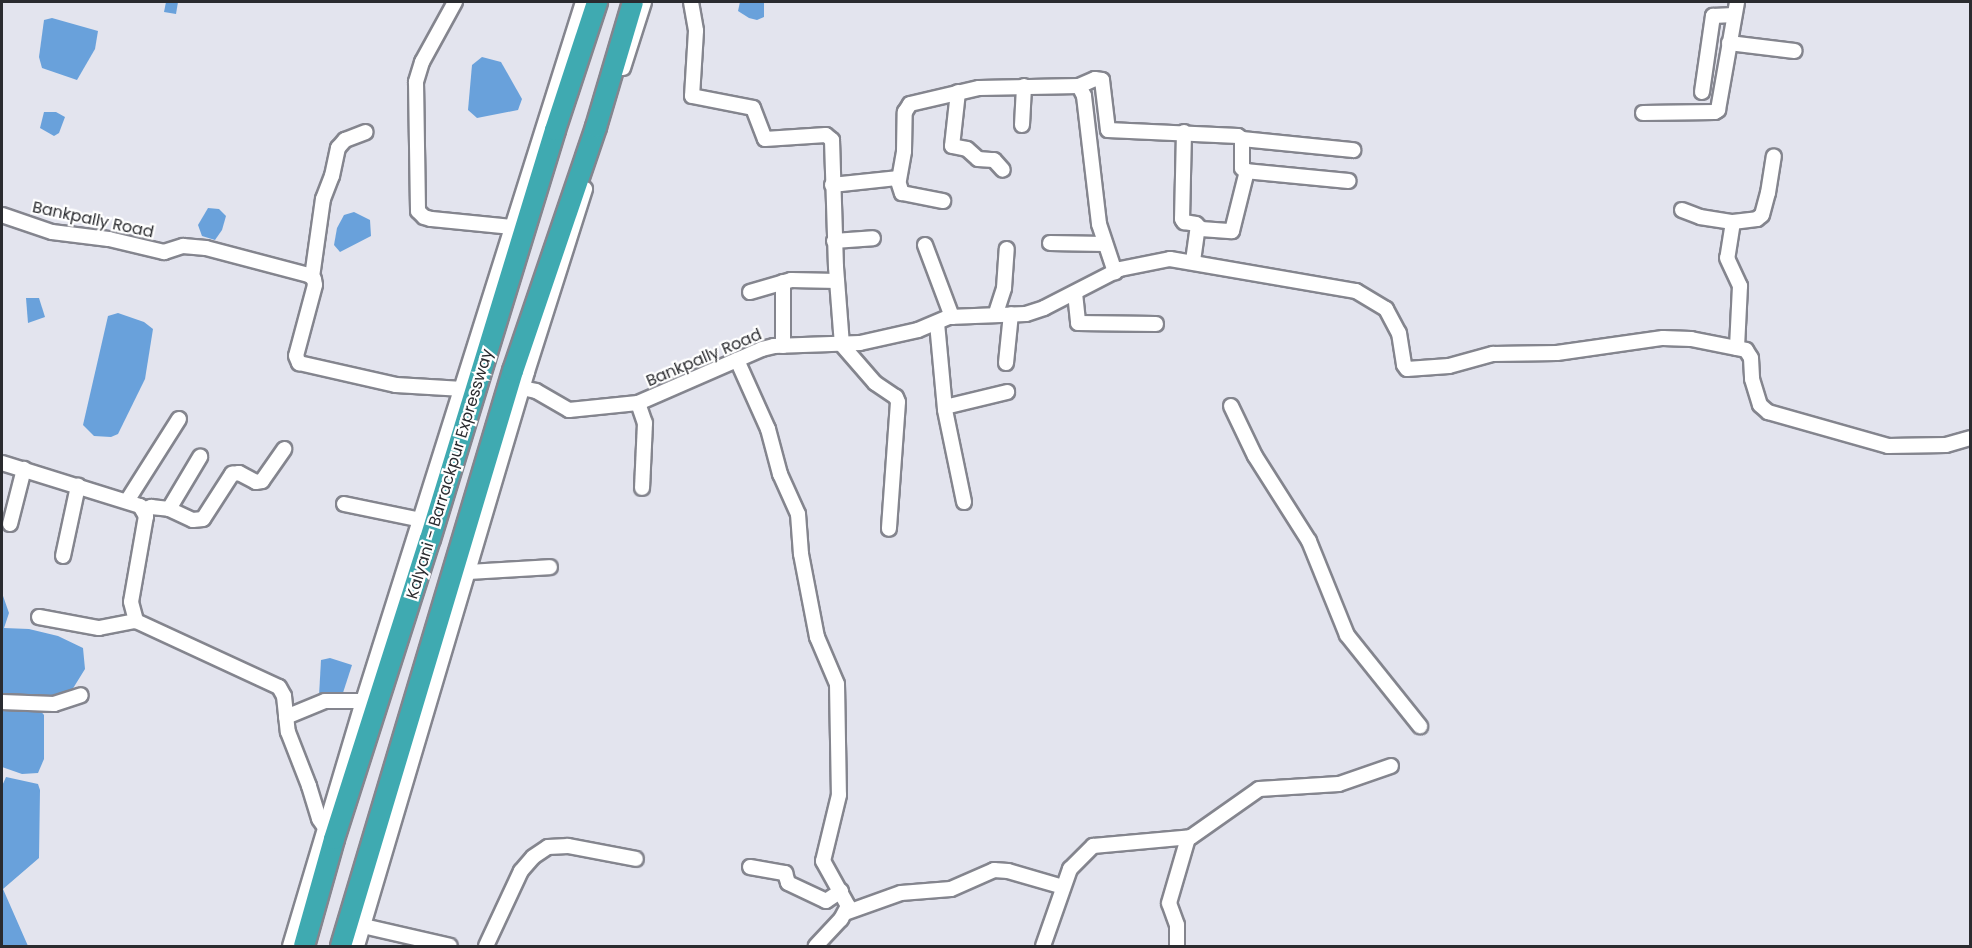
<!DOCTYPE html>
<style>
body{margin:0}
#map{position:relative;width:1972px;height:948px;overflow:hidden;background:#e3e4ee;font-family:Poppins,sans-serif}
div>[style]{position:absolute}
.water>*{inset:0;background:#69a1db}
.roads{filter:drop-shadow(2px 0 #84858e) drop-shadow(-2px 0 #84858e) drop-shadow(0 2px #84858e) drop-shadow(0 -2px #84858e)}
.minor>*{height:14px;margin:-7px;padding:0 7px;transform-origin:7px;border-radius:7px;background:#fff}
.highway>*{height:20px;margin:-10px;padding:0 10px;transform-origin:10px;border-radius:10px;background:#3faab1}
span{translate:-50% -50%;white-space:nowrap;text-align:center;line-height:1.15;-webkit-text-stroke:4.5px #fff;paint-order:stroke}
.street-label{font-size:16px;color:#2a2b2f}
.frame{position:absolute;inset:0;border:3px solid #2a2b2f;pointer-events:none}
</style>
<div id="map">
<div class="water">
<div style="clip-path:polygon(166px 2px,178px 2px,176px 14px,164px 12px)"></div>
<div style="clip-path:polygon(740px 2px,764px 2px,764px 17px,757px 20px,749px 18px,738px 11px)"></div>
<div style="clip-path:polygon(52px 18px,98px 31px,95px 49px,77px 80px,42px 68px,39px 57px,44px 20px)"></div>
<div style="clip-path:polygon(482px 57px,501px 62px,522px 99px,518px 110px,477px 118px,468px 110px,472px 65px)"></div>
<div style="clip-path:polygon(44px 112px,56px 112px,65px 117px,59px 133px,54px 136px,40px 128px)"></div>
<div style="clip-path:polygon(208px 208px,219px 209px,226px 216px,222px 230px,215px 240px,202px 236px,198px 225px)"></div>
<div style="clip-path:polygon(354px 212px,370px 220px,371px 236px,340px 252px,334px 245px,337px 228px,344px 215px)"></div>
<div style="clip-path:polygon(26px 298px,39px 298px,45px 317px,28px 323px)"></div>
<div style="clip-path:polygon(118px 313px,144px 322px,153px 329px,145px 379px,118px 434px,111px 437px,94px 436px,83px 425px,108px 316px)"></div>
<div style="clip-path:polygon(2px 593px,9px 613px,4px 628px,29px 629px,58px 636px,83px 648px,85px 669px,72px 690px,53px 698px,2px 697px)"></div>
<div style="clip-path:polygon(330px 658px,352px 665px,340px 702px,319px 696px,321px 660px)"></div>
<div style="clip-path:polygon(2px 706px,39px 709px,44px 715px,44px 759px,38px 773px,22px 774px,2px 767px)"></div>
<div style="clip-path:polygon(6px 777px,38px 784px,40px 790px,39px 858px,3px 889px,28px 946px,2px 946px,2px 786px)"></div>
</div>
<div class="roads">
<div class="minor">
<div style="left:455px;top:2px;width:68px;rotate:118.8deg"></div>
<div style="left:422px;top:62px;width:21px;rotate:107deg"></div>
<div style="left:416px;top:82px;width:129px;rotate:89.1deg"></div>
<div style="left:418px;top:211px;width:8px;rotate:45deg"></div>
<div style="left:424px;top:217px;width:7px;rotate:16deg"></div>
<div style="left:431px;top:219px;width:82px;rotate:5.6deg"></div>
<div style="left:691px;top:2px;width:29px;rotate:80deg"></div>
<div style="left:696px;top:31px;width:65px;rotate:93.5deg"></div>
<div style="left:692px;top:96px;width:62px;rotate:11.1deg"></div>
<div style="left:753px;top:108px;width:33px;rotate:69deg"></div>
<div style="left:765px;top:139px;width:61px;rotate:-3.8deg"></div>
<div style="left:826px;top:135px;width:8px;rotate:40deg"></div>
<div style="left:832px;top:140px;width:127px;rotate:88.2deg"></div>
<div style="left:836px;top:267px;width:78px;rotate:85.6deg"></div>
<div style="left:842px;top:345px;width:50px;rotate:49deg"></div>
<div style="left:875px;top:383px;width:25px;rotate:34deg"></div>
<div style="left:896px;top:397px;width:5px;rotate:68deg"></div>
<div style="left:898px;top:402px;width:127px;rotate:94.1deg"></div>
<div style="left:1729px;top:43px;width:66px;rotate:6.9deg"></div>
<div style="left:623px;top:68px;width:69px;rotate:-72.3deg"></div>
<div style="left:1079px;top:86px;width:17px;rotate:-24deg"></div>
<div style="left:1095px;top:79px;width:7px;rotate:8deg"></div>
<div style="left:1102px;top:80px;width:50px;rotate:83.2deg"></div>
<div style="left:1108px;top:130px;width:130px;rotate:2.6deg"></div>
<div style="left:1238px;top:136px;width:5px;rotate:37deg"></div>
<div style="left:1242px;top:139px;width:29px;rotate:90deg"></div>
<div style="left:1242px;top:168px;width:4px;rotate:45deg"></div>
<div style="left:1245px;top:171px;width:104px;rotate:5.5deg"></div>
<div style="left:958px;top:92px;width:54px;rotate:96.3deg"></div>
<div style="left:952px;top:146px;width:15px;rotate:11deg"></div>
<div style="left:967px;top:149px;width:15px;rotate:42deg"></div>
<div style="left:978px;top:159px;width:16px;rotate:4deg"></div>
<div style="left:994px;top:160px;width:13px;rotate:48deg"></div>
<div style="left:1702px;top:92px;width:77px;rotate:-81.8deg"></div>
<div style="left:1713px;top:16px;width:21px;rotate:-3deg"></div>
<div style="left:1643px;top:113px;width:72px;rotate:-0.8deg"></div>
<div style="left:1715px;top:112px;width:4px;rotate:-34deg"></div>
<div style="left:1718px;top:110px;width:110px;rotate:-80deg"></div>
<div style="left:1022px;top:125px;width:39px;rotate:-87deg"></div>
<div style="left:1184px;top:132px;width:87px;rotate:91.3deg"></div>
<div style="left:1182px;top:219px;width:4px;rotate:56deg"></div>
<div style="left:1184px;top:222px;width:12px;rotate:9deg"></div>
<div style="left:1196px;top:224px;width:7px;rotate:45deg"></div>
<div style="left:1201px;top:229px;width:31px;rotate:4deg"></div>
<div style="left:1232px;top:231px;width:62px;rotate:-76deg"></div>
<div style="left:1242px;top:139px;width:112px;rotate:5.7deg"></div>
<div style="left:899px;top:180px;width:29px;rotate:-80deg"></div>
<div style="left:904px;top:151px;width:39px;rotate:-89deg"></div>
<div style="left:905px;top:112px;width:9px;rotate:-58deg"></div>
<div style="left:910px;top:104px;width:71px;rotate:-13.1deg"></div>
<div style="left:979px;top:88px;width:100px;rotate:-1.1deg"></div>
<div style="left:1079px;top:86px;width:11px;rotate:63deg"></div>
<div style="left:1084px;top:96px;width:129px;rotate:83.3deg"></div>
<div style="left:1099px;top:224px;width:51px;rotate:71.6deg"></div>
<div style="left:832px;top:185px;width:65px;rotate:-6.1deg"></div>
<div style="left:897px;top:178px;width:16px;rotate:72deg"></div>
<div style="left:902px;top:193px;width:42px;rotate:11deg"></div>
<div style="left:1682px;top:210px;width:19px;rotate:21deg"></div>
<div style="left:1700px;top:217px;width:33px;rotate:9deg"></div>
<div style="left:1733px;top:222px;width:36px;rotate:99deg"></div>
<div style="left:1727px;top:258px;width:31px;rotate:65deg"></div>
<div style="left:1740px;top:286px;width:62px;rotate:92.8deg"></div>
<div style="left:2px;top:215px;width:53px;rotate:18.8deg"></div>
<div style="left:52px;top:232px;width:57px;rotate:7deg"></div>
<div style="left:109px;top:239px;width:57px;rotate:13.3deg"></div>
<div style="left:164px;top:252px;width:20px;rotate:-18deg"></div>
<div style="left:183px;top:246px;width:23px;rotate:5deg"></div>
<div style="left:206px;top:248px;width:106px;rotate:14.7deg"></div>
<div style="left:309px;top:275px;width:6px;rotate:39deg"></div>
<div style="left:314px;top:279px;width:6px;rotate:81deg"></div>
<div style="left:315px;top:285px;width:73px;rotate:105deg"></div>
<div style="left:296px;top:356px;width:8px;rotate:67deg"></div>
<div style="left:299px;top:363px;width:99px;rotate:12.8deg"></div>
<div style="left:396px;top:385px;width:67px;rotate:3.4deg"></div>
<div style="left:1733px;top:222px;width:24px;rotate:-7deg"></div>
<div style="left:1757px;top:219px;width:6px;rotate:-39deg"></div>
<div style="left:1762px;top:215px;width:23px;rotate:-75deg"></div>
<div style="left:1768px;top:193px;width:37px;rotate:-81deg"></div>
<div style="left:834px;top:241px;width:39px;rotate:-4deg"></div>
<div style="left:1050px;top:243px;width:55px;rotate:1deg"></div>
<div style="left:925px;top:245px;width:77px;rotate:69.4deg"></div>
<div style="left:1193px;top:261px;width:34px;rotate:-82deg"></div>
<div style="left:312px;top:277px;width:79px;rotate:-82deg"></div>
<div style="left:323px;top:199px;width:25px;rotate:-69deg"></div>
<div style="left:332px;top:176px;width:29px;rotate:-78deg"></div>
<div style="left:338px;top:148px;width:11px;rotate:-49deg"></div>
<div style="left:345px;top:140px;width:22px;rotate:-21deg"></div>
<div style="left:783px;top:282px;width:64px;rotate:90deg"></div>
<div style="left:750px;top:292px;width:43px;rotate:-16.3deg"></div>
<div style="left:791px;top:280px;width:46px;rotate:1.2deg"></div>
<div style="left:1075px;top:293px;width:30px;rotate:84deg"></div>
<div style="left:1078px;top:323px;width:78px;rotate:0.7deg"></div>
<div style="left:996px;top:313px;width:26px;rotate:-72deg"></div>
<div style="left:1004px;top:288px;width:39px;rotate:-86deg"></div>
<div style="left:937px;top:323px;width:87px;rotate:84.7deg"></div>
<div style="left:945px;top:410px;width:94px;rotate:78.3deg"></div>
<div style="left:737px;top:360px;width:76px;rotate:65.8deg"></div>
<div style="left:768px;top:429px;width:47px;rotate:75.1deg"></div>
<div style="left:780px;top:474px;width:44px;rotate:65.8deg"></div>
<div style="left:798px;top:514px;width:40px;rotate:85.7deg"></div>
<div style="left:801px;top:554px;width:85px;rotate:79.1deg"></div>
<div style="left:817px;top:637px;width:51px;rotate:66.9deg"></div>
<div style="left:837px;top:684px;width:111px;rotate:89deg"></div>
<div style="left:839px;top:795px;width:68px;rotate:103.6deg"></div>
<div style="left:823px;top:861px;width:51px;rotate:60.9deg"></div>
<div style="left:848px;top:906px;width:15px;rotate:118deg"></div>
<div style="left:841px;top:919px;width:37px;rotate:133deg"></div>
<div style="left:1006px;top:363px;width:49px;rotate:-84.2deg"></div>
<div style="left:522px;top:388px;width:14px;rotate:12deg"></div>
<div style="left:536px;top:391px;width:38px;rotate:30deg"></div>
<div style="left:569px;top:410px;width:69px;rotate:-5.8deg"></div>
<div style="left:638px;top:403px;width:135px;rotate:-23.5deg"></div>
<div style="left:762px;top:349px;width:12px;rotate:-14deg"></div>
<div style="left:774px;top:346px;width:86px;rotate:-2deg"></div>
<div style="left:860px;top:343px;width:59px;rotate:-12.6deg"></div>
<div style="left:918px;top:330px;width:34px;rotate:-23deg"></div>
<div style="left:949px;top:317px;width:77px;rotate:-2.2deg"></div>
<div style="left:1026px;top:314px;width:19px;rotate:-18deg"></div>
<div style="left:1044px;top:308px;width:85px;rotate:-27.2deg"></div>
<div style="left:1120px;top:269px;width:51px;rotate:-11.3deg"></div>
<div style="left:1170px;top:259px;width:189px;rotate:9.8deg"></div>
<div style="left:1356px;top:291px;width:35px;rotate:31deg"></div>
<div style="left:1386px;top:309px;width:27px;rotate:62deg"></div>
<div style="left:1399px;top:333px;width:32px;rotate:81deg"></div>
<div style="left:1404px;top:365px;width:5px;rotate:53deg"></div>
<div style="left:1407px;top:369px;width:42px;rotate:-4.1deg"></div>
<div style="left:1449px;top:366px;width:46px;rotate:-15.3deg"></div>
<div style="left:1493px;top:354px;width:64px;rotate:-0.9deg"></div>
<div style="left:1557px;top:353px;width:107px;rotate:-8.1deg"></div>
<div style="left:1663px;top:338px;width:28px;rotate:2deg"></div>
<div style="left:1691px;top:339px;width:56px;rotate:11.3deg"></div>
<div style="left:1746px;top:350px;width:9px;rotate:58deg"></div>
<div style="left:1751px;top:358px;width:21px;rotate:87deg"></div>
<div style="left:1752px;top:379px;width:27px;rotate:73deg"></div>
<div style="left:1760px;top:405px;width:11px;rotate:41deg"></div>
<div style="left:1768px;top:412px;width:125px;rotate:15.8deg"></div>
<div style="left:1888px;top:446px;width:58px;rotate:-1deg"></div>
<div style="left:1946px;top:445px;width:25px;rotate:-16deg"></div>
<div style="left:638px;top:403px;width:21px;rotate:71deg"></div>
<div style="left:645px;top:423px;width:65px;rotate:92.6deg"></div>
<div style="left:1231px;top:406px;width:55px;rotate:64.4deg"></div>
<div style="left:1255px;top:456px;width:101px;rotate:57.6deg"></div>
<div style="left:1309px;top:541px;width:101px;rotate:68deg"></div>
<div style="left:1347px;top:635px;width:117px;rotate:51.3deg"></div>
<div style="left:945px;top:407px;width:64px;rotate:-13.6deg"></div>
<div style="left:2px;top:463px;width:145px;rotate:17.3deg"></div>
<div style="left:140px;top:506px;width:12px;rotate:59deg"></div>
<div style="left:146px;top:516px;width:87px;rotate:99.9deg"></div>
<div style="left:131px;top:602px;width:20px;rotate:75deg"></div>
<div style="left:136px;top:621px;width:157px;rotate:24.8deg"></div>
<div style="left:279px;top:687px;width:10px;rotate:61deg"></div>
<div style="left:284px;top:696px;width:36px;rotate:84deg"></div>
<div style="left:288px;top:732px;width:58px;rotate:68.7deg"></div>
<div style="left:309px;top:786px;width:34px;rotate:73deg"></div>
<div style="left:319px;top:819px;width:12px;rotate:55deg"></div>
<div style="left:127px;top:501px;width:97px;rotate:-57.6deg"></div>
<div style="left:344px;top:504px;width:79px;rotate:11.7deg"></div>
<div style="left:169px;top:509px;width:26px;rotate:25deg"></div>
<div style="left:193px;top:520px;width:10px;rotate:-6deg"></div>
<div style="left:203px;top:519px;width:54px;rotate:-57.2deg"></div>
<div style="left:232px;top:474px;width:7px;rotate:-8deg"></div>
<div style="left:239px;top:473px;width:19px;rotate:28deg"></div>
<div style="left:256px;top:482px;width:6px;rotate:-9deg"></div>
<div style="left:262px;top:481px;width:39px;rotate:-55deg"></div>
<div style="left:143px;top:510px;width:9px;rotate:-21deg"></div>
<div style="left:151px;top:507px;width:18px;rotate:6deg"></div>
<div style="left:169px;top:509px;width:61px;rotate:-59.2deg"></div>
<div style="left:10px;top:524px;width:57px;rotate:-75.7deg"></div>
<div style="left:63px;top:556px;width:72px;rotate:-77.9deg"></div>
<div style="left:467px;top:572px;width:83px;rotate:-3.4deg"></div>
<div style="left:39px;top:617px;width:61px;rotate:10.4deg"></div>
<div style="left:99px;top:628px;width:38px;rotate:-11deg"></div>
<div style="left:2px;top:702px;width:52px;rotate:2.2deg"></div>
<div style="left:54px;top:704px;width:28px;rotate:-18deg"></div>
<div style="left:286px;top:717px;width:42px;rotate:-22.3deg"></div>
<div style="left:325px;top:701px;width:38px"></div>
<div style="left:750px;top:867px;width:36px;rotate:10deg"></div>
<div style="left:785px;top:873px;width:10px;rotate:73deg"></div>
<div style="left:788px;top:883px;width:42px;rotate:25.3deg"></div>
<div style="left:826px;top:901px;width:18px;rotate:-34deg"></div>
<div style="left:845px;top:913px;width:59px;rotate:-19.7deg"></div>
<div style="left:901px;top:893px;width:50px;rotate:-4.6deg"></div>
<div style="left:951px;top:889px;width:47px;rotate:-23.8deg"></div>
<div style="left:994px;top:870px;width:14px;rotate:4deg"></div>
<div style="left:1008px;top:871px;width:57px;rotate:16.2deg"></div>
<div style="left:363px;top:926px;width:89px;rotate:12.9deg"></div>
<div style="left:290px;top:946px;width:256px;rotate:-73.4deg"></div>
<div style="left:363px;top:701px;width:733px;rotate:-72.53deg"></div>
<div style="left:357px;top:946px;width:599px;rotate:-73.5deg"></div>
<div style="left:527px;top:372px;width:192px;rotate:-72.4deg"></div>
<div style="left:486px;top:946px;width:83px;rotate:-65deg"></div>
<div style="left:521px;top:871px;width:18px;rotate:-49deg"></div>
<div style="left:533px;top:857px;width:18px;rotate:-34deg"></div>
<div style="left:548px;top:847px;width:20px;rotate:-3deg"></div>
<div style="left:568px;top:846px;width:69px;rotate:10.8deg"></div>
<div style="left:1043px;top:946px;width:82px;rotate:-70.7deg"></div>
<div style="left:1070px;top:869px;width:33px;rotate:-45deg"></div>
<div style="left:1093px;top:846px;width:98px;rotate:-5.2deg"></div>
<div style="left:1191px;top:837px;width:83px;rotate:-35.2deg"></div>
<div style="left:1259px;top:789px;width:80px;rotate:-3.6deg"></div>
<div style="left:1339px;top:784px;width:55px;rotate:-19.1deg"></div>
<div style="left:1177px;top:946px;width:21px;rotate:-90deg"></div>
<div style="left:1177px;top:925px;width:23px;rotate:-110deg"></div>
<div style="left:1169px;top:903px;width:68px;rotate:-73.7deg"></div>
</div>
<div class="highway">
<div style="left:304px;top:946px;width:111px;rotate:-74.3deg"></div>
<div style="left:334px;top:839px;width:315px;rotate:-72.3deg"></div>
<div style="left:430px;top:539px;width:428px;rotate:-73deg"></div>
<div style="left:555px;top:130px;width:135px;rotate:-71.8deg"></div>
<div style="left:341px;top:946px;width:600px;rotate:-73.35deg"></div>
<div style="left:513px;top:371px;width:258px;rotate:-71.2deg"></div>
<div style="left:596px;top:127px;width:130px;rotate:-73.5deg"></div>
</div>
</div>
<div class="street-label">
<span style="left:93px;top:220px;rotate:12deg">Bankpally Road</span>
<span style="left:704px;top:358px;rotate:-23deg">Bankpally Road</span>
<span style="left:450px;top:474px;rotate:-73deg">Kalyani - Barrackpur Expressway</span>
</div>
<div class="frame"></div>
</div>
